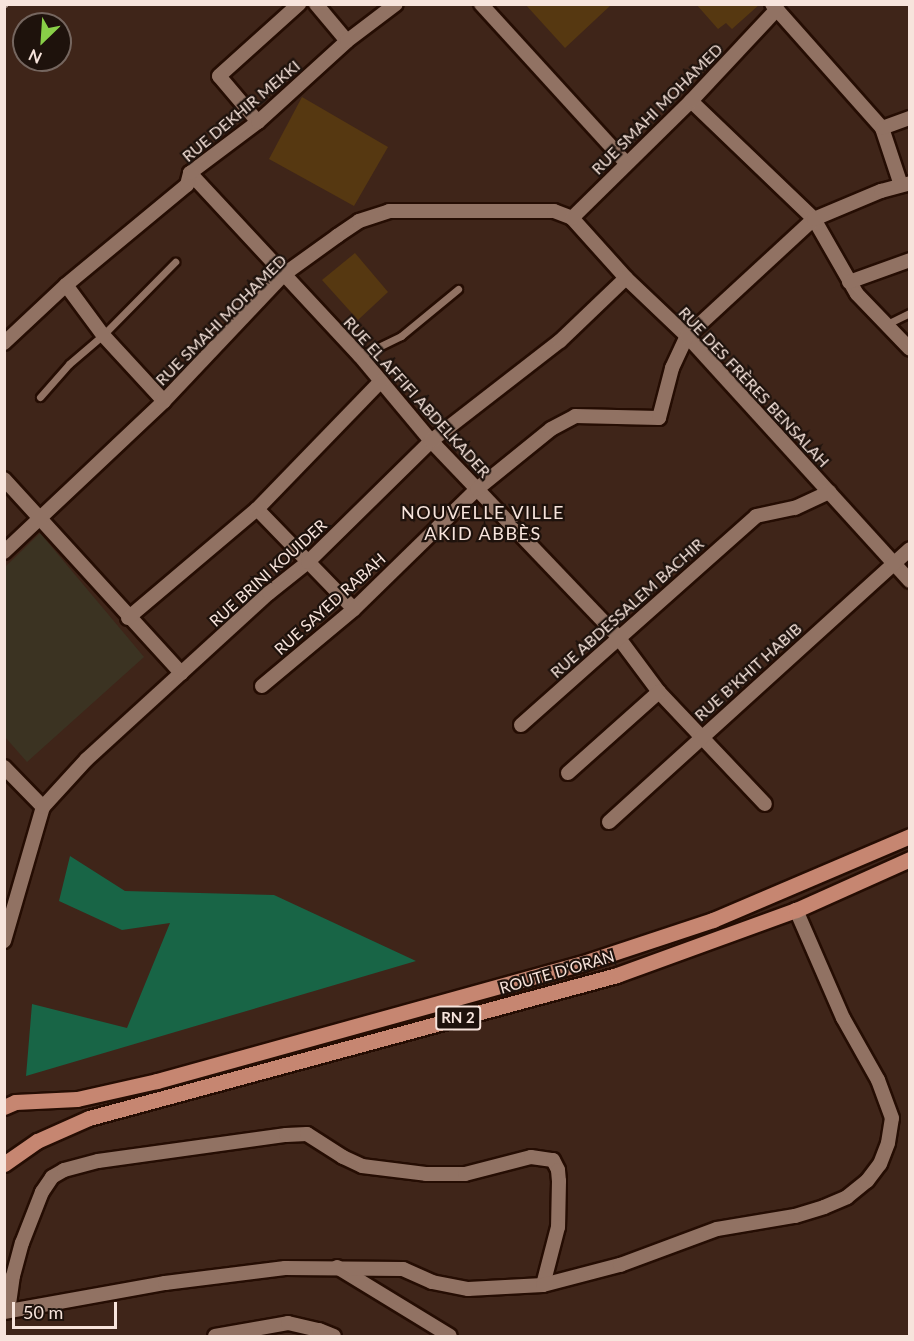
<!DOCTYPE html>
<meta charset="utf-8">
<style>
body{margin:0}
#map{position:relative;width:914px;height:1341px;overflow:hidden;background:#3f2519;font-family:Lato,sans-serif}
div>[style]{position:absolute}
.education>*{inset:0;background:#3b3322}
.green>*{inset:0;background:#186546}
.building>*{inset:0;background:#563811}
.roads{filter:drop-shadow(2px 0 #250d03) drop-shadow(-2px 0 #250d03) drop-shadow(0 2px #250d03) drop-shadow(0 -2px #250d03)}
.service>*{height:7px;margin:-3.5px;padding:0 3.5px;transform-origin:3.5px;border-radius:3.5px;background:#917263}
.minor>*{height:14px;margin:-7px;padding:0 7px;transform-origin:7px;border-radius:7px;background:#917263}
.primary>*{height:15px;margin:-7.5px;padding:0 7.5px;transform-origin:7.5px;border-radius:7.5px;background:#c68671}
.rail>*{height:4.5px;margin-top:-2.25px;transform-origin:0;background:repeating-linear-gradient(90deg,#ad978d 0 3px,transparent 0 9px)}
span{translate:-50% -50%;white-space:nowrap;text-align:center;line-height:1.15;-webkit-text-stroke:4.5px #1e120c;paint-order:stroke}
.shield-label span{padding:2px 4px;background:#1e120c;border:2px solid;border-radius:4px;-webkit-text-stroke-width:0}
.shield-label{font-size:15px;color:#f7e4dc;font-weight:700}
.street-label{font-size:16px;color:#f7e4dc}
.neighbourhood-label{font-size:18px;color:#f7e4dc;letter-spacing:1.5px}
.frame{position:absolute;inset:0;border:6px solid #f7e4dc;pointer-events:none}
.north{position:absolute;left:12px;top:12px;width:60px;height:60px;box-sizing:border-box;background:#1e120c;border:2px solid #75665f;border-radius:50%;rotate:205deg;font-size:16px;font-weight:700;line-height:24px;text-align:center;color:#f7e4dc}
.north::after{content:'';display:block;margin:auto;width:21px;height:27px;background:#89cf48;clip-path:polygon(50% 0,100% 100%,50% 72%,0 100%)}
.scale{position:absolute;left:12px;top:1302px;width:105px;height:27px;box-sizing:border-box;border:3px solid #f7e4dc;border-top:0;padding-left:8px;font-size:18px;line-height:21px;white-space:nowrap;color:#f7e4dc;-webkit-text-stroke:4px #1e120c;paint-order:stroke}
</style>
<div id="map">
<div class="education">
<div style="clip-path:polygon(40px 533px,144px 657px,27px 762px,5px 737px,5px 567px)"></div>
</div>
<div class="green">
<div style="clip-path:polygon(70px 856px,125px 891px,274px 895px,416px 961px,26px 1076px,32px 1004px,127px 1028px,170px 923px,122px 930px,59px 901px)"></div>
</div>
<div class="building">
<div style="clip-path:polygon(525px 4px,612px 4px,565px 48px)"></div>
<div style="clip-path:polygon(696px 4px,760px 4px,732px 29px,726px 23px,718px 29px)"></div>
<div style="clip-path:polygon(302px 97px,388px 147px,354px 206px,269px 159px)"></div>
<div style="clip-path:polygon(355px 253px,388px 292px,358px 320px,322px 280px)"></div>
</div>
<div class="roads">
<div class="service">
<div style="left:887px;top:324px;width:25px;rotate:-26deg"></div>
<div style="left:360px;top:356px;width:46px;rotate:-26deg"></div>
<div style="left:401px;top:336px;width:74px;rotate:-39.5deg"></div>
<div style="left:40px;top:397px;width:44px;rotate:-48.7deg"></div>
<div style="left:69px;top:364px;width:45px;rotate:-40.5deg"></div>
<div style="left:103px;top:335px;width:103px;rotate:-45.4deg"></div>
</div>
<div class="minor">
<div style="left:316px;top:4px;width:48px;rotate:50deg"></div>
<div style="left:481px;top:4px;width:215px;rotate:47.6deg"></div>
<div style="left:772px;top:4px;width:166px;rotate:48.4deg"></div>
<div style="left:882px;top:128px;width:60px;rotate:71.6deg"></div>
<div style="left:691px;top:101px;width:170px;rotate:43.8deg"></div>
<div style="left:814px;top:219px;width:86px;rotate:60.2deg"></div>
<div style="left:857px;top:294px;width:76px;rotate:46.1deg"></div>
<div style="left:258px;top:122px;width:60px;rotate:-130.3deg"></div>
<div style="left:219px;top:76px;width:108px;rotate:-42deg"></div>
<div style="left:882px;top:128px;width:30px;rotate:-20deg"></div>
<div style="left:190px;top:173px;width:250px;rotate:47.1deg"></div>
<div style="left:360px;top:356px;width:111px;rotate:50.1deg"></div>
<div style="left:431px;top:441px;width:271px;rotate:46.3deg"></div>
<div style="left:618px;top:637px;width:69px;rotate:53.3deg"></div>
<div style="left:659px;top:692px;width:154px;rotate:46.6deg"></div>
<div style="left:572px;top:218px;width:81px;rotate:48deg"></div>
<div style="left:626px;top:278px;width:84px;rotate:43.6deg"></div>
<div style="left:687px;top:336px;width:331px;rotate:47.7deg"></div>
<div style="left:849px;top:282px;width:65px;rotate:-19.8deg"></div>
<div style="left:66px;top:285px;width:62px;rotate:53.5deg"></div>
<div style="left:103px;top:335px;width:90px;rotate:47.3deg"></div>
<div style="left:4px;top:343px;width:85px;rotate:-43.1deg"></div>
<div style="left:66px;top:285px;width:157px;rotate:-39.6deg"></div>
<div style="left:187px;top:185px;width:12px;rotate:-76deg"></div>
<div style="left:190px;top:173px;width:85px;rotate:-36.9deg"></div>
<div style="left:258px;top:122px;width:120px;rotate:-42.3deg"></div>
<div style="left:347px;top:41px;width:61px;rotate:-37.1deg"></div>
<div style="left:4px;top:479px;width:263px;rotate:47.6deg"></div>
<div style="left:257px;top:509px;width:139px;rotate:45.9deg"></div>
<div style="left:4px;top:552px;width:220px;rotate:-43.3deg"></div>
<div style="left:164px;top:401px;width:173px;rotate:-46.6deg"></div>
<div style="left:283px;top:275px;width:67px;rotate:-35.8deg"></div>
<div style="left:337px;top:236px;width:27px;rotate:-34deg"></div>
<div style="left:359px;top:221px;width:32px;rotate:-18deg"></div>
<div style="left:389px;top:211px;width:165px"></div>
<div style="left:554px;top:211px;width:19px;rotate:21deg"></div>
<div style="left:572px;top:218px;width:167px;rotate:-44.5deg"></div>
<div style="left:691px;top:101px;width:126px;rotate:-46.9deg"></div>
<div style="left:128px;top:618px;width:169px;rotate:-40.2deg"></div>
<div style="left:257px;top:509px;width:178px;rotate:-45.9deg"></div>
<div style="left:262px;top:686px;width:120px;rotate:-39.9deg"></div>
<div style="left:354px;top:609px;width:172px;rotate:-44.3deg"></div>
<div style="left:477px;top:489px;width:95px;rotate:-39deg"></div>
<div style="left:551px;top:429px;width:27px;rotate:-28deg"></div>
<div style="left:575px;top:416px;width:84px;rotate:1.4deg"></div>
<div style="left:659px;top:418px;width:52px;rotate:-75.4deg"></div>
<div style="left:672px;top:368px;width:35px;rotate:-65deg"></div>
<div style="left:687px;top:336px;width:173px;rotate:-42.7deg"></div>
<div style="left:814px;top:219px;width:73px;rotate:-22.7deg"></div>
<div style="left:881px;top:191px;width:30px;rotate:-15deg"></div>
<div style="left:521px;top:725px;width:314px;rotate:-41.6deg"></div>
<div style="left:756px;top:516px;width:40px;rotate:-12deg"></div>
<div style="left:795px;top:508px;width:38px;rotate:-25deg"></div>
<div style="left:4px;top:767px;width:56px;rotate:45.7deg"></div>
<div style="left:568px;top:773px;width:122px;rotate:-41.7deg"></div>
<div style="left:609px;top:822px;width:406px;rotate:-42.2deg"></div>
<div style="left:4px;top:941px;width:140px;rotate:-73.8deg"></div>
<div style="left:43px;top:807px;width:65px;rotate:-47.5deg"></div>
<div style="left:87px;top:759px;width:246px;rotate:-42.4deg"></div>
<div style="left:269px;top:593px;width:50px;rotate:-38.5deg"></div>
<div style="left:308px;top:562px;width:173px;rotate:-44.5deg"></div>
<div style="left:431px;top:441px;width:163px;rotate:-37.8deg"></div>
<div style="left:560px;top:341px;width:91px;rotate:-43.7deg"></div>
<div style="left:337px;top:1267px;width:132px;rotate:31.4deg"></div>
<div style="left:8px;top:1311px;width:35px;rotate:-82deg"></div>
<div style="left:13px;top:1276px;width:34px;rotate:-75deg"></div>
<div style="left:22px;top:1243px;width:55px;rotate:-68.6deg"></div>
<div style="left:42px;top:1192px;width:18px;rotate:-56deg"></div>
<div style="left:52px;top:1177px;width:14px;rotate:-30deg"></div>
<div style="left:64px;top:1170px;width:35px;rotate:-15deg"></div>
<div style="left:98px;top:1161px;width:190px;rotate:-7.9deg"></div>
<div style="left:286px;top:1135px;width:21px;rotate:-3deg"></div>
<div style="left:307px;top:1134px;width:43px;rotate:32.6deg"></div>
<div style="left:343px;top:1157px;width:21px;rotate:25deg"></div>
<div style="left:362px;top:1166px;width:64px;rotate:7.1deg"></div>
<div style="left:426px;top:1174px;width:39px"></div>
<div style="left:465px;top:1174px;width:68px;rotate:-14.4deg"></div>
<div style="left:531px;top:1157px;width:22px;rotate:8deg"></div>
<div style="left:553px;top:1160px;width:11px;rotate:63deg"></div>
<div style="left:558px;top:1170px;width:11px;rotate:85deg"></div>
<div style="left:559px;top:1181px;width:46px;rotate:91.2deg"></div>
<div style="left:558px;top:1227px;width:60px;rotate:104.5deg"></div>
<div style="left:4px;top:1312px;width:164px;rotate:-10.2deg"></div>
<div style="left:165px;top:1283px;width:121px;rotate:-7.1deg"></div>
<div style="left:285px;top:1268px;width:118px;rotate:0.5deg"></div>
<div style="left:403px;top:1269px;width:32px;rotate:24deg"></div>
<div style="left:432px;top:1282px;width:37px;rotate:11deg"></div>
<div style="left:468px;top:1289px;width:75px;rotate:-3.1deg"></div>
<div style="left:543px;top:1285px;width:80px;rotate:-14.6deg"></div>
<div style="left:620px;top:1265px;width:103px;rotate:-20.4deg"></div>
<div style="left:717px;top:1229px;width:79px;rotate:-9.5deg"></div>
<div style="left:795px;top:1216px;width:30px;rotate:-17deg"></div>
<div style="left:824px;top:1207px;width:25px;rotate:-23deg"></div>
<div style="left:847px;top:1197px;width:26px;rotate:-39deg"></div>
<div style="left:867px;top:1181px;width:21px;rotate:-53deg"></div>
<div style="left:880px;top:1164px;width:22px;rotate:-69deg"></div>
<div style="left:888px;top:1143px;width:25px;rotate:-81deg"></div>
<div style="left:892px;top:1118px;width:40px;rotate:-110.2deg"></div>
<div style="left:878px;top:1080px;width:71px;rotate:-119.4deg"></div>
<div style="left:843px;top:1018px;width:118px;rotate:-113.5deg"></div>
<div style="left:215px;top:1336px;width:74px;rotate:-10.1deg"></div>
<div style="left:288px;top:1323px;width:32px;rotate:13deg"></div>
<div style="left:319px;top:1330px;width:16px;rotate:22deg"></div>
</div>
<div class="primary">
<div style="left:4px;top:1107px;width:12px;rotate:-24deg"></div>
<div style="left:15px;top:1102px;width:62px;rotate:-2.8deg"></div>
<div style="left:77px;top:1099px;width:82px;rotate:-12.7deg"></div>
<div style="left:157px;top:1081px;width:439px;rotate:-15.5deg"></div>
<div style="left:580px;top:964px;width:140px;rotate:-18.3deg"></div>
<div style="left:713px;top:920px;width:214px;rotate:-23.1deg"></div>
<div style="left:4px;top:1164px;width:40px;rotate:-34.9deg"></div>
<div style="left:37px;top:1141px;width:57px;rotate:-23.9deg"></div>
<div style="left:89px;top:1118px;width:547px;rotate:-15.15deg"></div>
<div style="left:617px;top:975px;width:190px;rotate:-20deg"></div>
<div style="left:796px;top:910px;width:125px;rotate:-24.1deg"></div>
</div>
</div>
<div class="rail">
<div style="left:4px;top:6px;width:4px;rotate:-34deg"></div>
</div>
<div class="shield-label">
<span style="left:458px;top:1018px">RN 2</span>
</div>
<div class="street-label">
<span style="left:657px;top:109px;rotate:-45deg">RUE SMAHI MOHAMED</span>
<span style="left:241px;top:111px;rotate:-40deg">RUE DEKHIR MEKKI</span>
<span style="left:221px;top:320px;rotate:-45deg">RUE SMAHI MOHAMED</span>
<span style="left:754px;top:387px;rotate:47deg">RUE DES FRÈRES BENSALAH</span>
<span style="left:417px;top:397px;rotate:48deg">RUE EL AFFIFI ABDELKADER</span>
<span style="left:268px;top:573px;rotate:-42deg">RUE BRINI KOUIDER</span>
<span style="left:330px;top:604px;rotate:-42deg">RUE SAYED RABAH</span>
<span style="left:627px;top:608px;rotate:-42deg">RUE ABDESSALEM BACHIR</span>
<span style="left:748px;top:672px;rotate:-42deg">RUE B'KHIT HABIB</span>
<span style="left:557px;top:972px;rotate:-16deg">ROUTE D'ORAN</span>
</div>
<div class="neighbourhood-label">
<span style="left:483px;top:523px">NOUVELLE VILLE<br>AKID ABBÈS</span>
</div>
<div class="frame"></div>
<div class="north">N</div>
<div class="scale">50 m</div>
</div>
